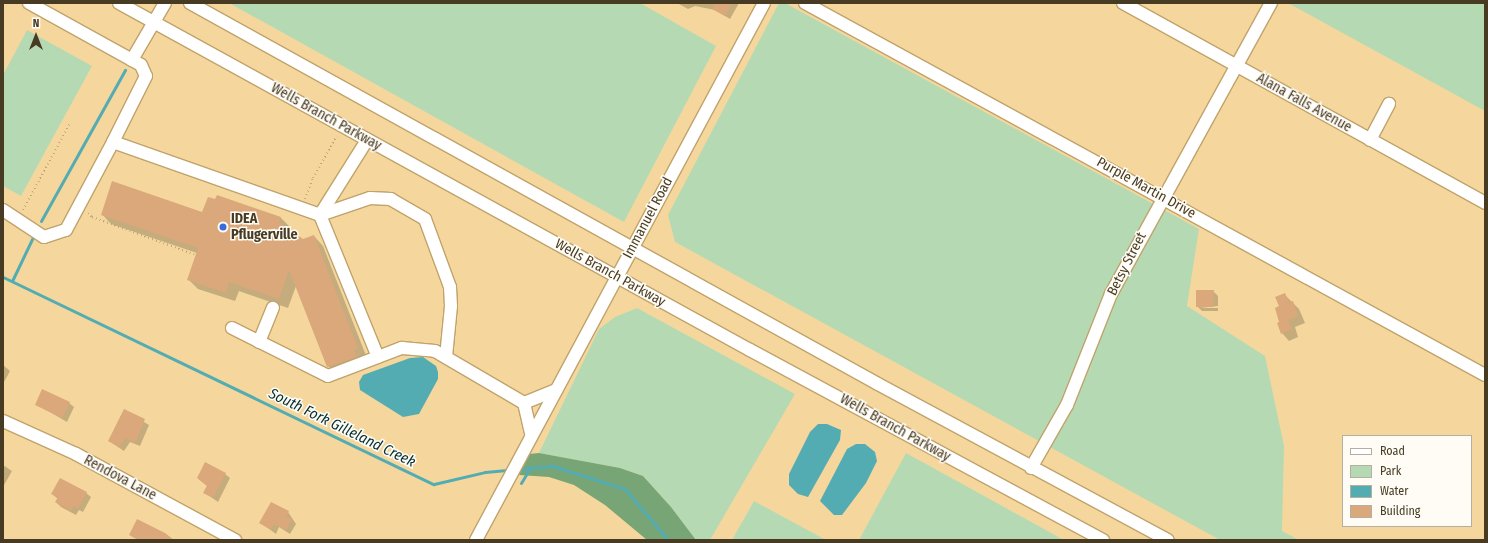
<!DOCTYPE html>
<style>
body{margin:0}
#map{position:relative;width:1488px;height:543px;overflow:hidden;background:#f5d79d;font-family:"Fira Sans Condensed",sans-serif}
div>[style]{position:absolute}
.green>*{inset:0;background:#b5dab3}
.forest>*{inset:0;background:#78a576}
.water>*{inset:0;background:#54acb3}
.shadow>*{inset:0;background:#0003}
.stream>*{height:3px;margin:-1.5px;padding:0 1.5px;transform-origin:1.5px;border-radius:1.5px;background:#54acb3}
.building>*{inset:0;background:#daa87a}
.path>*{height:2px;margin-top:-1px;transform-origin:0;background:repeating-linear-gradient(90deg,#bfa677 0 1px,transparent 0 4px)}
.roads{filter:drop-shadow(1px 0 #c0a36b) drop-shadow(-1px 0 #c0a36b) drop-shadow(0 1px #c0a36b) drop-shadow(0 -1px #c0a36b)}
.minor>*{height:12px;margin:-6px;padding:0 6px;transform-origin:6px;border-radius:6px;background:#fff}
.dots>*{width:11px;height:11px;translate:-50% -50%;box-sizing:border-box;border:2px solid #fffcf6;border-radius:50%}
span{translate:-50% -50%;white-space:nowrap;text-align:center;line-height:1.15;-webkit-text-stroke:3px #fffcf6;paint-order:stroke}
.street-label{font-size:14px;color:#473b23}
.poi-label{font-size:14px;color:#473b23;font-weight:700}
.left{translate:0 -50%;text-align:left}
.water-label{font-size:15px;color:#033033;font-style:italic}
.frame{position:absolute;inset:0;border:4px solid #473b23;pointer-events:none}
.legend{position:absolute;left:1342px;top:435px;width:130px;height:92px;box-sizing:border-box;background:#fffcf6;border:1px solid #b5afa2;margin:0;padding:5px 7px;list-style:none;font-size:12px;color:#473b23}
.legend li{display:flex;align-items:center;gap:8px;height:20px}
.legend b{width:20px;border:1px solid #b5afa2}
.north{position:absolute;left:16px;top:16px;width:40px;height:40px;-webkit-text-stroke:3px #fffcf6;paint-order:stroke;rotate:0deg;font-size:11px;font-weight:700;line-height:16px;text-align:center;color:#473b23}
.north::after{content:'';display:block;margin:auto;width:14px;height:18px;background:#473b23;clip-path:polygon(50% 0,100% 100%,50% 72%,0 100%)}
</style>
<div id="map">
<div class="green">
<div style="clip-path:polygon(229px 3px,640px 3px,716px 46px,624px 222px)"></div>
<div style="clip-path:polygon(779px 3px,785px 3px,1199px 229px,1187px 306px,1265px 356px,1284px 446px,1282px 531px,1299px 540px,1220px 540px,675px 242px,668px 215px)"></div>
<div style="clip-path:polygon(1288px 3px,1485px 3px,1485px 111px)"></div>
<div style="clip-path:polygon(27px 30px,92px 66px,21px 196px,3px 186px,3px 75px)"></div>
<div style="clip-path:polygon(637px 308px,795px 394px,710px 540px,696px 540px,671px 507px,643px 476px,620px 468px,539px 453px,599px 329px,615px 317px)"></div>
<div style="clip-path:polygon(906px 453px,1064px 540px,859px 540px)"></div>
<div style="clip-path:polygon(754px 501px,826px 540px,732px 540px)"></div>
</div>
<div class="forest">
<div style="clip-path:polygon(539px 453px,620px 468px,643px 476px,671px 507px,696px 540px,647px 540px,605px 505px,574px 485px,549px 477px,519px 475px,529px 454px)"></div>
</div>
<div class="water">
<div style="clip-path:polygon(423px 357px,436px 366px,438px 372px,438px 379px,419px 414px,403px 417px,360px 390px,359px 382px,363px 375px,410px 358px)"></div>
<div style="clip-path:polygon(818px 424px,827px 424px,841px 430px,840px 440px,808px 497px,798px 494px,789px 485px,789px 474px,810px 432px)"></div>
<div style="clip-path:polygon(856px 444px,865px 444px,875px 452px,877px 461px,866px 483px,842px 515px,834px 515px,820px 501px,847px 449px)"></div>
</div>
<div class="shadow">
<div style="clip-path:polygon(677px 3px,739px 3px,730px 19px,715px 10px,695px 6px,688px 9px)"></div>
<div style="clip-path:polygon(203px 213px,281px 218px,290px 227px,289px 230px,303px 240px,314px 236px,323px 246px,367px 358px,337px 376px,328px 366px,296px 286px,288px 308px,239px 291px,235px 301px,198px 289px,188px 279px,197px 253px,111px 224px,102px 214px)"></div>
<div style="clip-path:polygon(1213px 291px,1218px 296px,1218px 306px,1200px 308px,1218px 308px,1218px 311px,1202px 311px,1197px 306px)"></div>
<div style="clip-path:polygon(1285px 295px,1299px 309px,1305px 323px,1295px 327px,1298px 337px,1289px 341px,1282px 333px,1276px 308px,1280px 306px)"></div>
<div style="clip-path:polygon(3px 365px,10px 371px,3px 384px)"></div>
<div style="clip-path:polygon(69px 403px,74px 407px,67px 422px,36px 404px)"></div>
<div style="clip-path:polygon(124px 410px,149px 425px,140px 446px,130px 442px,124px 451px,109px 441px)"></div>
<div style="clip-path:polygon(3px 465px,12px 471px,3px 487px)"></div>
<div style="clip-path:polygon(225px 474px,230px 478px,218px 502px,204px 492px,207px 486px,198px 478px)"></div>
<div style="clip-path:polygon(86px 493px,91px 497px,83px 512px,79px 510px,76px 515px,61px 507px,56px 502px,58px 499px,52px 494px)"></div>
<div style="clip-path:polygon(288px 512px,296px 524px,290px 534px,279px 527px,276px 534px,261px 523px)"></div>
</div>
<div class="stream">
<div style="left:41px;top:221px;width:173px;rotate:-60.9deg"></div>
<div style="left:3px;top:277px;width:478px;rotate:25.7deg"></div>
<div style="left:434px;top:484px;width:52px;rotate:-13.2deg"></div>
<div style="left:485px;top:472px;width:25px;rotate:-5deg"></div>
<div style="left:12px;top:281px;width:49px;rotate:-64.5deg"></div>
<div style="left:518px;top:469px;width:35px;rotate:-5deg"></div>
<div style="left:553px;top:466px;width:76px;rotate:17.7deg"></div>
<div style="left:625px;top:489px;width:67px;rotate:49.9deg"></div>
<div style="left:521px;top:483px;width:17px;rotate:-59deg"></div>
</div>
<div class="building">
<div style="clip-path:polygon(715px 3px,732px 3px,725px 16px,712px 9px)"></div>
<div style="clip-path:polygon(112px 181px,202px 212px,208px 197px,215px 199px,217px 195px,281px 217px,279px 222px,303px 239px,314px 235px,358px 348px,354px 350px,357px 357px,327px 367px,289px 270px,279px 299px,229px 282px,226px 293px,187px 280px,198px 248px,101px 215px)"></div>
<div style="clip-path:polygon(1196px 290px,1214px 290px,1213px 307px,1196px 307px)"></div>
<div style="clip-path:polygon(1285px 293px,1289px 302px,1293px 301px,1298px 316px,1288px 320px,1292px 329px,1281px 334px,1277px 323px,1279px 322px,1275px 308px,1279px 306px,1275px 297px)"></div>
<div style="clip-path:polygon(42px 389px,70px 402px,62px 418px,35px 405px)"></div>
<div style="clip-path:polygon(124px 409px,145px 419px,135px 443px,126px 438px,119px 447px,108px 441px)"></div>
<div style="clip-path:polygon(205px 462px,226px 473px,213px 498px,203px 493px,207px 486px,197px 478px)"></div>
<div style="clip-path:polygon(60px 478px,87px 492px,78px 509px,74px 506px,71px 511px,55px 502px,58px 497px,51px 494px)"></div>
<div style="clip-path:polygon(271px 502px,289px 511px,286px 516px,292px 519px,286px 530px,274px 524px,271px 530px,259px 523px)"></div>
<div style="clip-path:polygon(137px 519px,165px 533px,174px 540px,138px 540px,129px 535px)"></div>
</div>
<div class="path">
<div style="left:305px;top:199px;width:22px;rotate:-69deg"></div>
<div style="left:313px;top:178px;width:48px;rotate:-60.3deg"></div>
<div style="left:23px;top:210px;width:99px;rotate:-61.6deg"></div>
<div style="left:88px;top:213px;width:6px;rotate:45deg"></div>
<div style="left:92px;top:217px;width:111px;rotate:20.1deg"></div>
</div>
<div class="roads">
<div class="minor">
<div style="left:29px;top:3px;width:118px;rotate:29deg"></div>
<div style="left:119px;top:3px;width:720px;rotate:28.81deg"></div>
<div style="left:750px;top:350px;width:401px;rotate:28.3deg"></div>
<div style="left:165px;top:3px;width:66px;rotate:120.1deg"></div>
<div style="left:132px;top:60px;width:10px;rotate:29deg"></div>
<div style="left:141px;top:65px;width:12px;rotate:66deg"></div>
<div style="left:146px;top:76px;width:74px;rotate:116.6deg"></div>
<div style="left:113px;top:142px;width:219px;rotate:19.4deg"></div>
<div style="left:320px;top:215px;width:89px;rotate:-57.9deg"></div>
<div style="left:190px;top:3px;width:786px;rotate:28.98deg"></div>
<div style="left:878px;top:384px;width:329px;rotate:28.3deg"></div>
<div style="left:805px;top:3px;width:775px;rotate:28.68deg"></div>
<div style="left:1123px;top:3px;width:414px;rotate:28.9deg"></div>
<div style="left:1370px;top:140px;width:41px;rotate:-62.2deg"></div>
<div style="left:3px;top:210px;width:49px;rotate:33.4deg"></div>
<div style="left:44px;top:237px;width:23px;rotate:-18deg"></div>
<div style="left:66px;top:230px;width:100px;rotate:-61.9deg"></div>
<div style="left:232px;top:328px;width:107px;rotate:26.6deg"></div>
<div style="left:328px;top:376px;width:53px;rotate:-20.8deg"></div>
<div style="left:259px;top:342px;width:37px;rotate:-68deg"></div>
<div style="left:446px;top:357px;width:51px;rotate:-84.4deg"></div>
<div style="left:451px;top:306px;width:19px;rotate:-93deg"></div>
<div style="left:450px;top:287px;width:72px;rotate:-110.2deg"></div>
<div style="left:425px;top:219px;width:39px;rotate:-150deg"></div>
<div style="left:391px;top:199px;width:21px;rotate:-177deg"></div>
<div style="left:370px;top:198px;width:53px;rotate:161.2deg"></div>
<div style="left:320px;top:215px;width:153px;rotate:67.8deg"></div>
<div style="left:378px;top:357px;width:26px;rotate:-21deg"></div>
<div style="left:402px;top:348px;width:33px;rotate:5deg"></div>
<div style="left:435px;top:351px;width:103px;rotate:30.3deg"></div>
<div style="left:524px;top:403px;width:32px;rotate:77deg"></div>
<div style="left:524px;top:403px;width:35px;rotate:-22deg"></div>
<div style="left:3px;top:421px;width:80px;rotate:24.3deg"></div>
<div style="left:76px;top:454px;width:181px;rotate:28.4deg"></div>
<div style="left:1031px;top:468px;width:73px;rotate:-60.3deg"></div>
<div style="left:1067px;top:405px;width:119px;rotate:-68.4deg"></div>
<div style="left:1111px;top:294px;width:332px;rotate:-61.2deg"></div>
<div style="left:476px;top:540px;width:609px;rotate:-61.79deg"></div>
</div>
</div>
<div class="dots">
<div style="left:223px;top:227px;background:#386bdb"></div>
</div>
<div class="street-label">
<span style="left:1304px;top:103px;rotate:29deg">Alana Falls Avenue</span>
<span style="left:326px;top:117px;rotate:29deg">Wells Branch Parkway</span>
<span style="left:1146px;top:188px;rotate:29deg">Purple Martin Drive</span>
<span style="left:648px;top:218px;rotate:-62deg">Immanuel Road</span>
<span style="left:1127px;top:264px;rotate:-63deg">Betsy Street</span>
<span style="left:610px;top:273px;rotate:29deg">Wells Branch Parkway</span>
<span style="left:895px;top:428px;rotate:29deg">Wells Branch Parkway</span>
<span style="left:120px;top:478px;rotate:28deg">Rendova Lane</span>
</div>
<div class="poi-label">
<span class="left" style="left:231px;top:227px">IDEA<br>Pflugerville</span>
</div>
<div class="water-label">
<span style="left:342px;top:428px;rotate:26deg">South Fork Gilleland Creek</span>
</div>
<div class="frame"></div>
<ul class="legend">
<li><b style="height:5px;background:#fff"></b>Road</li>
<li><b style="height:11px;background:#b5dab3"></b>Park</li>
<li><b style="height:11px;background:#54acb3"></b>Water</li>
<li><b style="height:11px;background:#daa87a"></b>Building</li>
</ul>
<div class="north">N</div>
</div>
